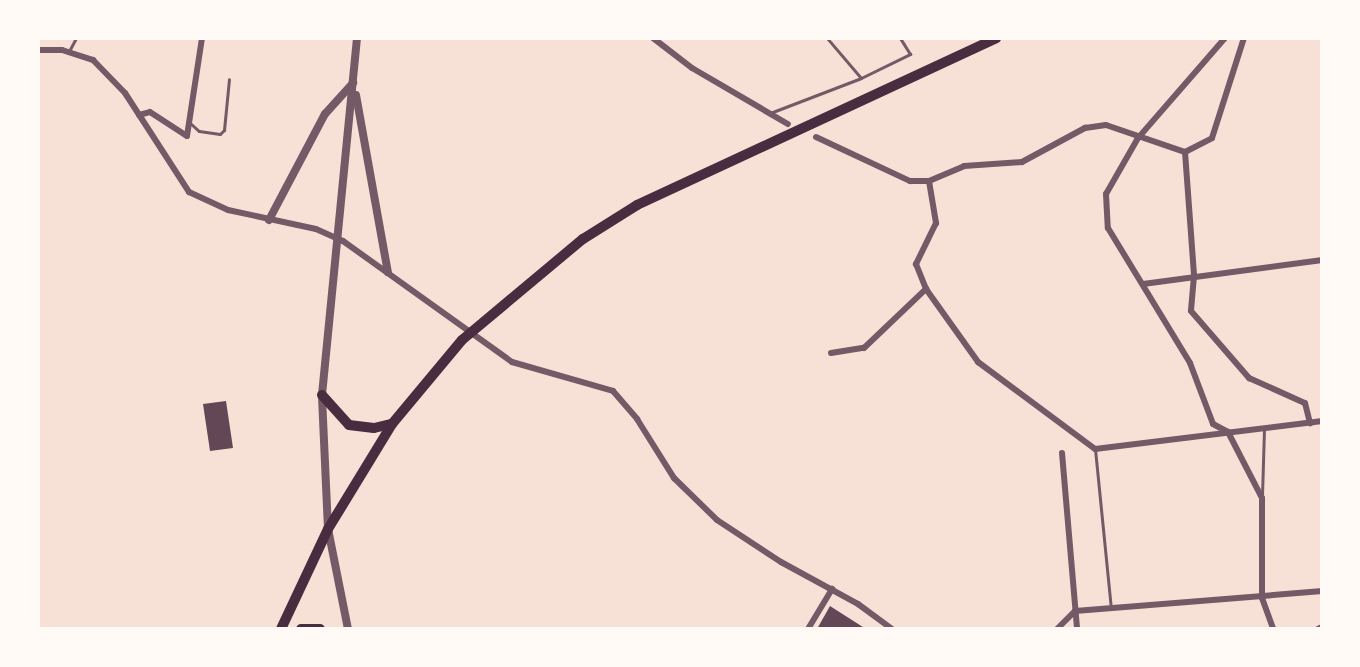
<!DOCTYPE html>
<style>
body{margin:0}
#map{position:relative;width:1360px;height:667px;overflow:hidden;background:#f7e1d7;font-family:"Noto Sans",sans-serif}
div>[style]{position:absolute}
.building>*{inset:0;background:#644757}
.service>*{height:3px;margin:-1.5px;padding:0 1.5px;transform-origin:1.5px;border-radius:1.5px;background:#755966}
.minor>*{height:6px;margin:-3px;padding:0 3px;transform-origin:3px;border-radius:3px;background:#755966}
.tertiary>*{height:8px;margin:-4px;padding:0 4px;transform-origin:4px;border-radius:4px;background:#755966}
.primary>*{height:10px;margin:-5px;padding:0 5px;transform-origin:5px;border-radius:5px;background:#4a2c40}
span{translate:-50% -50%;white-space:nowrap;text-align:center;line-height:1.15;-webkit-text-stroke:6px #fffaf5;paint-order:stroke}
.frame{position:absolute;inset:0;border:40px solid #fffaf5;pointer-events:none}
</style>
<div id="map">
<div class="building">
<div style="clip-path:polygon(226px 401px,233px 448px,210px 451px,203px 404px)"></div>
<div style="clip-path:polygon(830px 606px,866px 629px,817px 629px)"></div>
</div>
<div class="service">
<div style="left:68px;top:53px;width:17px;rotate:-62deg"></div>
<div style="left:861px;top:78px;width:55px;rotate:-26.1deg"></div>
<div style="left:910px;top:54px;width:19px;rotate:-122deg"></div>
<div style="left:770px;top:113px;width:97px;rotate:-21deg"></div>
<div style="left:861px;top:78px;width:52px;rotate:-130.4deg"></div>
<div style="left:190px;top:123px;width:12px;rotate:42deg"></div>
<div style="left:199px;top:131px;width:21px;rotate:8deg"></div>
<div style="left:220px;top:134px;width:6px;rotate:-45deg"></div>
<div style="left:224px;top:130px;width:51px;rotate:-84.4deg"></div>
<div style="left:1095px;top:449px;width:160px;rotate:84.3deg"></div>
<div style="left:1262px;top:496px;width:68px;rotate:-88.3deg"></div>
</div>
<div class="minor">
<div style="left:653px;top:38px;width:49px;rotate:37.6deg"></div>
<div style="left:692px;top:68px;width:111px;rotate:30.3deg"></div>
<div style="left:1225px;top:38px;width:133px;rotate:131deg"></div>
<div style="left:1138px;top:138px;width:64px;rotate:119.7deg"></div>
<div style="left:1106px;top:194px;width:34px;rotate:87deg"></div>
<div style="left:1108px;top:228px;width:158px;rotate:58.7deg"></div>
<div style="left:1190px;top:363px;width:65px;rotate:69.3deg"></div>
<div style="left:1213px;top:424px;width:17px;rotate:28deg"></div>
<div style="left:1228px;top:432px;width:74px;rotate:62.7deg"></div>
<div style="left:1262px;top:498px;width:100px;rotate:90deg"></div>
<div style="left:1262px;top:598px;width:33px;rotate:70deg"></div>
<div style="left:38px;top:50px;width:24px"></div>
<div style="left:62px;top:50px;width:33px;rotate:18deg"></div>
<div style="left:93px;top:60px;width:46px;rotate:45.9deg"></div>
<div style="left:125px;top:93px;width:118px;rotate:57.1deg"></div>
<div style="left:189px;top:192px;width:43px;rotate:24.8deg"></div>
<div style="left:228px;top:210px;width:90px;rotate:12.2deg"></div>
<div style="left:316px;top:229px;width:30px;rotate:24deg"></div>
<div style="left:343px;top:241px;width:208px;rotate:35.6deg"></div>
<div style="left:512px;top:362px;width:105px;rotate:16deg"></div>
<div style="left:613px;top:391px;width:37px;rotate:49deg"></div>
<div style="left:637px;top:419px;width:70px;rotate:57.9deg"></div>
<div style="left:674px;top:478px;width:60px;rotate:44.3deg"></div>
<div style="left:717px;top:520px;width:77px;rotate:33.3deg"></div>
<div style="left:781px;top:562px;width:88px;rotate:28.6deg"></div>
<div style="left:858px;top:604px;width:42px;rotate:36.3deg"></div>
<div style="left:139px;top:115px;width:11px;rotate:-15deg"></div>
<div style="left:150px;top:112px;width:44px;rotate:33deg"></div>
<div style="left:187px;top:136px;width:99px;rotate:-81.3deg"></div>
<div style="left:816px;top:137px;width:104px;rotate:25.1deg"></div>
<div style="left:910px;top:181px;width:19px"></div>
<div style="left:929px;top:181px;width:38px;rotate:-23deg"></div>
<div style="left:964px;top:166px;width:58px;rotate:-3.9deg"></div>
<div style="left:1022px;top:162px;width:72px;rotate:-28.4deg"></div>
<div style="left:1085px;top:128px;width:21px;rotate:-8deg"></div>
<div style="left:1106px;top:125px;width:83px;rotate:18.9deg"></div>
<div style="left:1185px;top:152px;width:30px;rotate:-27deg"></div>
<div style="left:1212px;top:138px;width:105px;rotate:-72.3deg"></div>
<div style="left:1185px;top:152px;width:124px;rotate:85.8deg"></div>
<div style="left:1194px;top:276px;width:35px;rotate:95deg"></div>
<div style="left:1191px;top:311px;width:89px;rotate:49.1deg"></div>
<div style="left:1249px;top:378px;width:61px;rotate:24.1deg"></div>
<div style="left:1305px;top:403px;width:21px;rotate:76deg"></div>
<div style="left:929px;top:181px;width:43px;rotate:80.5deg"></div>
<div style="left:936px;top:223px;width:46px;rotate:116deg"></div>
<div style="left:916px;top:264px;width:27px;rotate:68deg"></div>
<div style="left:926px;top:289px;width:90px;rotate:54.5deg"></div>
<div style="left:978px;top:362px;width:146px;rotate:36.6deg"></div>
<div style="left:1095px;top:449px;width:229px;rotate:-7deg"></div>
<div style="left:1143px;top:284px;width:181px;rotate:-7.6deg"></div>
<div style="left:831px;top:353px;width:33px;rotate:-9deg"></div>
<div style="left:864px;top:348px;width:86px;rotate:-43.6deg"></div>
<div style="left:1062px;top:453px;width:177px;rotate:85.1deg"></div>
<div style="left:808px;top:629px;width:47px;rotate:-59deg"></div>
<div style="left:1057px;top:629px;width:25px;rotate:-45deg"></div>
<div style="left:1075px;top:611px;width:248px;rotate:-4.6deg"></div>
<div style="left:1318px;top:629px;width:4px;rotate:-27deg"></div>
</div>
<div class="tertiary">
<div style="left:356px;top:95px;width:180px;rotate:79.8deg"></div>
<div style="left:269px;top:220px;width:120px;rotate:-62.2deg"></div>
<div style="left:325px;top:114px;width:42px;rotate:-47.9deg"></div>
<div style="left:348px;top:629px;width:102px;rotate:-101.3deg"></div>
<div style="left:328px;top:529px;width:134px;rotate:-92.6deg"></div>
<div style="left:322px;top:395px;width:359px;rotate:-84.4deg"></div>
</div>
<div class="primary">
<div style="left:322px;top:395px;width:40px;rotate:48deg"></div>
<div style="left:349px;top:425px;width:25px;rotate:7deg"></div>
<div style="left:374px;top:428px;width:18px;rotate:-13deg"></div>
<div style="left:281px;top:629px;width:110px;rotate:-64.8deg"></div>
<div style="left:328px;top:529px;width:123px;rotate:-58.6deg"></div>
<div style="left:392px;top:424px;width:109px;rotate:-50.2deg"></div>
<div style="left:462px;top:340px;width:158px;rotate:-39.9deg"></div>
<div style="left:583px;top:239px;width:64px;rotate:-32.2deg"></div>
<div style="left:637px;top:205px;width:396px;rotate:-24.9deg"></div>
<div style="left:301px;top:629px;width:19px"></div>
</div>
<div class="frame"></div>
</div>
